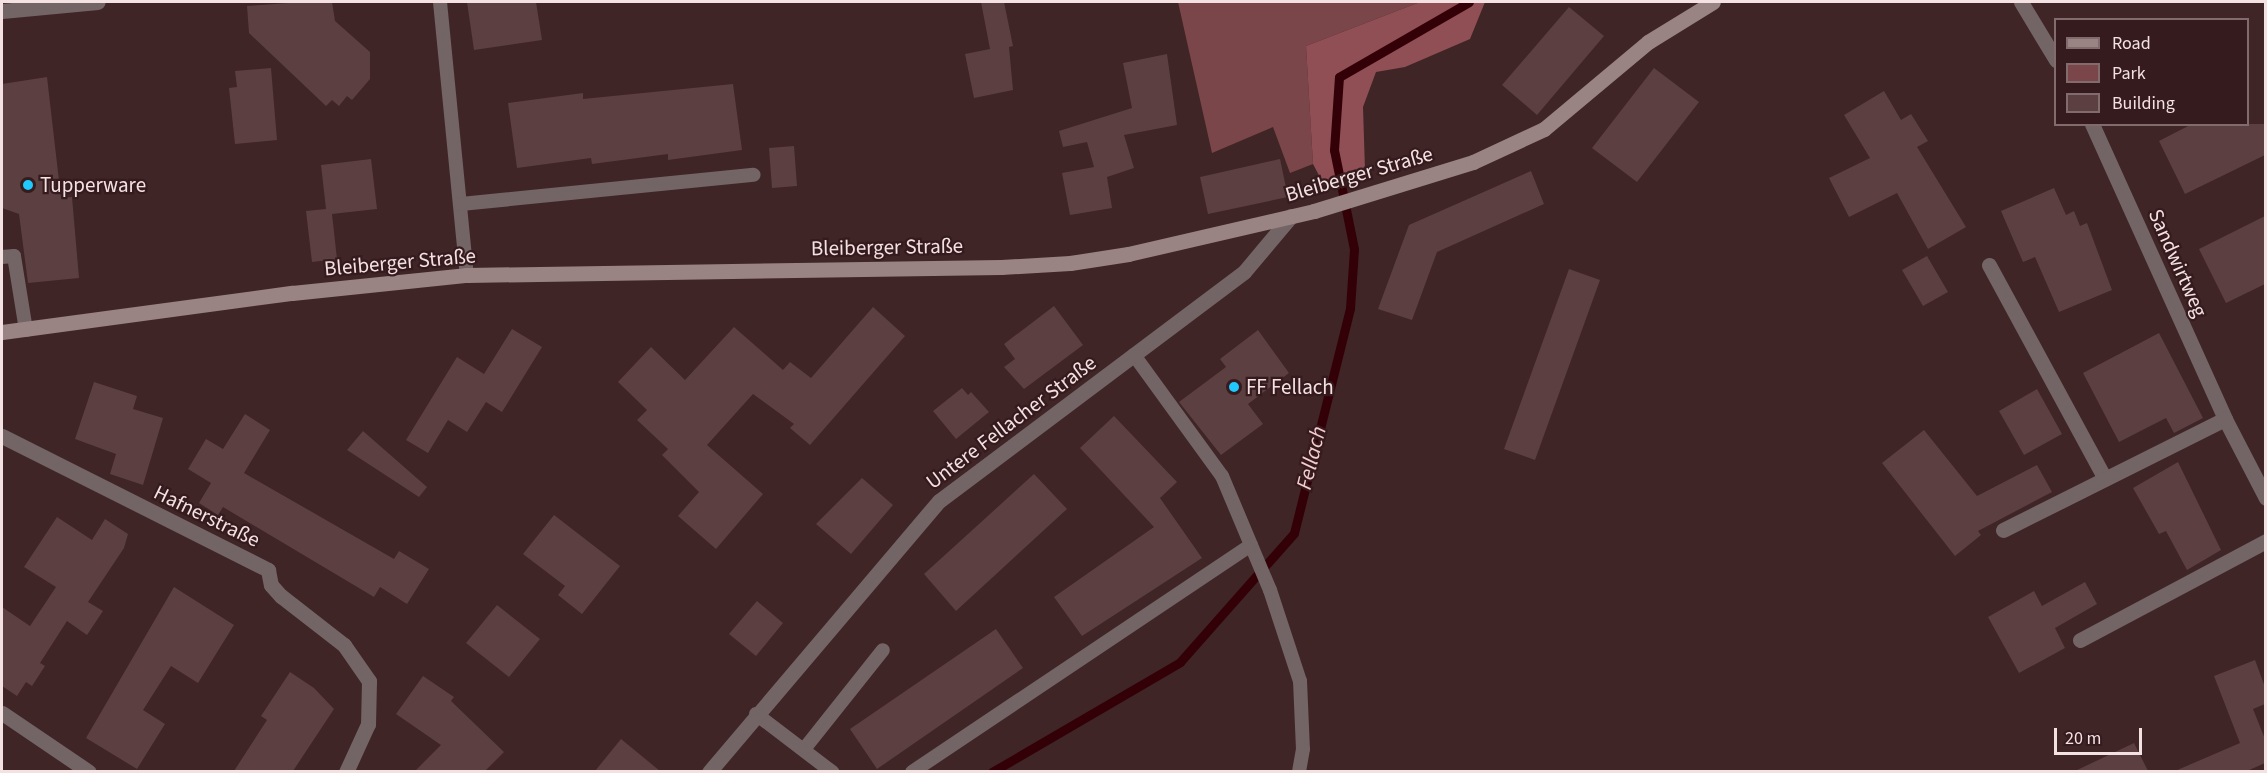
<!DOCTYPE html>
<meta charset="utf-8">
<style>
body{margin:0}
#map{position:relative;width:2267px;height:773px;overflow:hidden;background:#3f2526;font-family:"Source Sans 3",sans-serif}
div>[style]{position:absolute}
.green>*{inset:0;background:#7a4649}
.forest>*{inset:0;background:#904f54}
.stream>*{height:9px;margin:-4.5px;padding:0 4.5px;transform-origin:4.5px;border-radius:4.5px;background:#340008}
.building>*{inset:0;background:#5c3f41}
.service>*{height:14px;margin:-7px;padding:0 7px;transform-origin:7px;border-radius:7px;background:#736465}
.minor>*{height:15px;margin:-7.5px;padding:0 7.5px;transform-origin:7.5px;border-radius:7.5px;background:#736465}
.secondary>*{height:15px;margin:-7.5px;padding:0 7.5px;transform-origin:7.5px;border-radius:7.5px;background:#998383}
.dots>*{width:16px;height:16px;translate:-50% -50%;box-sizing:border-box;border:3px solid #351b1d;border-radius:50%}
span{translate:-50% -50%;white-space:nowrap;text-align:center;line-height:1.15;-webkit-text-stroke:4.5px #351b1d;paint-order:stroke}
.street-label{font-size:21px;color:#f4e2e2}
.poi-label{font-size:21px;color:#f4e2e2}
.left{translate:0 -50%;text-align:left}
.water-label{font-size:22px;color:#f6cdce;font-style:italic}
.frame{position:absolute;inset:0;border:3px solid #f4e2e2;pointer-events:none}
.legend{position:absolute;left:2054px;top:18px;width:195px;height:108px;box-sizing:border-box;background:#351b1d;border:2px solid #816b6c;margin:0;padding:8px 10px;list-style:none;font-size:18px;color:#f4e2e2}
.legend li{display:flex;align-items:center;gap:12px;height:30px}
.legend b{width:30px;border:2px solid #816b6c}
.scale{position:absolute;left:2054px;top:728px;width:88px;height:27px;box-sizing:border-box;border:3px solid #f4e2e2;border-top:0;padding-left:8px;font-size:18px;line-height:21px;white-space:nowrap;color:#f4e2e2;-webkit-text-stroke:4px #351b1d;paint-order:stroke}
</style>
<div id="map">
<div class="green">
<div style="clip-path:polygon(1178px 2px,1420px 2px,1306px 46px,1313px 164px,1290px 173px,1273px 127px,1212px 153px)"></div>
</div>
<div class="forest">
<div style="clip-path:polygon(1420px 2px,1485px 2px,1470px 39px,1405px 67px,1376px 72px,1363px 107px,1365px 170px,1324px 185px,1313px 164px,1306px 46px)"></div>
</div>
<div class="stream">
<div style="left:992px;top:772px;width:218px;rotate:-30.3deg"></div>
<div style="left:1180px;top:662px;width:172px;rotate:-48.5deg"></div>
<div style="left:1294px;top:533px;width:232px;rotate:-76deg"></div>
<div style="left:1350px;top:308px;width:59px;rotate:-86.1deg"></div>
<div style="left:1354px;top:249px;width:101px;rotate:-101.4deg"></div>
<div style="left:1334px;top:150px;width:73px;rotate:-86.1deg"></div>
<div style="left:1339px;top:77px;width:150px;rotate:-30deg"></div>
</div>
<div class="building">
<div style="clip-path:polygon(302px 2px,332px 2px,335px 21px,370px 52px,370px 79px,352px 100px,347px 96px,339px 106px,332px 100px,326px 106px,249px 33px,247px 6px)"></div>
<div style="clip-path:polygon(467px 2px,536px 2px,542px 40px,474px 50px)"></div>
<div style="clip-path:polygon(981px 2px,1004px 2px,1013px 46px,1009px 47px,1013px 90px,974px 98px,965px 54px,990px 49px)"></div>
<div style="clip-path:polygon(1569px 7px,1604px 36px,1537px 115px,1502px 85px)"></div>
<div style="clip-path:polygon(1167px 54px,1177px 125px,1124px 135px,1134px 168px,1107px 177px,1112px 208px,1070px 215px,1062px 173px,1094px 167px,1087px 142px,1063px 147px,1059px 131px,1132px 108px,1123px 63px)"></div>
<div style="clip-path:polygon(271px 68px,277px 140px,235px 144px,229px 88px,237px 87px,235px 71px)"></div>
<div style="clip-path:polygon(1654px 68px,1699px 102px,1637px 182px,1592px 148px)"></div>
<div style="clip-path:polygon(47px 77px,61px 198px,72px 197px,79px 278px,28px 283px,19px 214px,2px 208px,2px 84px)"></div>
<div style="clip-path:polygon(733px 84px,742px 150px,668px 160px,668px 154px,592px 164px,591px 158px,517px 168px,508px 103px,583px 93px,583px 99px)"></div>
<div style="clip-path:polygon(1884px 91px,1901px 120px,1911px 114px,1928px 141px,1917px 147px,1966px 227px,1928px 249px,1897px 193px,1849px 217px,1829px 178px,1870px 158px,1844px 115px)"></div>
<div style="clip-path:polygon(2192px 124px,2265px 124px,2265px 155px,2185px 194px,2159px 141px)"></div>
<div style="clip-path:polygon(794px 146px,797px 186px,772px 188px,769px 148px)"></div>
<div style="clip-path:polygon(371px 159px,377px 209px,332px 214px,337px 259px,312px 262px,306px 211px,326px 209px,321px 165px)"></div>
<div style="clip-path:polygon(1280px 159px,1288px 197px,1208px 214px,1200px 177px)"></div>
<div style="clip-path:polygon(1531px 171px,1544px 204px,1437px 252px,1412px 320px,1378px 309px,1409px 225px)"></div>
<div style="clip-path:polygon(2054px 188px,2066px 215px,2074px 211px,2080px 226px,2087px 223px,2112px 290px,2059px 312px,2035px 257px,2023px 262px,2001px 211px)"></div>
<div style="clip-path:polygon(2265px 216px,2265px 284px,2226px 303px,2199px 249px)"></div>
<div style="clip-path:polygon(1927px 256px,1948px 292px,1923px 306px,1902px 270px)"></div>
<div style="clip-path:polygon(1569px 269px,1600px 280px,1535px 460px,1504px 449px)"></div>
<div style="clip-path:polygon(1054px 306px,1083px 345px,1024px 389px,1004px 367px,1015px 359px,1004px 344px)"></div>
<div style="clip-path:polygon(873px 307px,905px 336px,810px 445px,790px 428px,794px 424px,753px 394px,707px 445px,763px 494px,716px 549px,678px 516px,699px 492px,662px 455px,668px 449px,637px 420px,647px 410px,618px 382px,651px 347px,685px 380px,734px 327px,783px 370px,790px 362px,811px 378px)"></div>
<div style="clip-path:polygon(512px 329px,542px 347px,502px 412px,486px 402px,467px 432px,448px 420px,428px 453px,406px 440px,457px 357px,484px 374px)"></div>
<div style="clip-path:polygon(1258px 330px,1289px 373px,1248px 404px,1263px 424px,1221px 455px,1179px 402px,1226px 367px,1220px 359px)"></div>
<div style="clip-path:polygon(2159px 333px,2203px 418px,2174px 433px,2166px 418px,2119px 442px,2083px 373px)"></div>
<div style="clip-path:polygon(94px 382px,137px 396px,133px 409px,163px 418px,143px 485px,110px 474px,116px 454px,75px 439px)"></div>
<div style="clip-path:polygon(962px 388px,968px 395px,971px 392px,989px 412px,956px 439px,933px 411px)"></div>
<div style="clip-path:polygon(2037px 389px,2062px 434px,2024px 455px,1999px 411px)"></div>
<div style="clip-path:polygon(245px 414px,270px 430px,244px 473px,394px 559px,399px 551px,429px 569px,407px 604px,380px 587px,374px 597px,223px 507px,218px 515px,199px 503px,211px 483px,188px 469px,206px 439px,223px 449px)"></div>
<div style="clip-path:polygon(1114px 416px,1177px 482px,1160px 498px,1202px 558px,1082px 636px,1054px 597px,1154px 527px,1080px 448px)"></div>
<div style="clip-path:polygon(1924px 430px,1977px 496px,2037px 465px,2052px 492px,1978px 531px,1981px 535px,1955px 556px,1882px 463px)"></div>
<div style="clip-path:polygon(363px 431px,427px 487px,419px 497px,347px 450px)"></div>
<div style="clip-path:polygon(2178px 462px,2221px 550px,2187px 570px,2166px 531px,2159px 534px,2133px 488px)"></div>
<div style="clip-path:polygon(1034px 474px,1067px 509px,956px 611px,924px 574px)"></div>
<div style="clip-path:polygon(862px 478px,893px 505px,851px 554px,816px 524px)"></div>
<div style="clip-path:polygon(554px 515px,620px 566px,582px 614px,558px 595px,565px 586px,523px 554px)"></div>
<div style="clip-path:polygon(57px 517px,92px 540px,105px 519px,128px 534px,124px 548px,88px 602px,103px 611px,87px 635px,67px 621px,40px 663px,45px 666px,32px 686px,26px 682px,17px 696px,2px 686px,2px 607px,30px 626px,56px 587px,24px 567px)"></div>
<div style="clip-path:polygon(2085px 582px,2097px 604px,2055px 628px,2065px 648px,2019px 673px,1988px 617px,2034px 591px,2042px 606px)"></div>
<div style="clip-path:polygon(174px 587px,234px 625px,198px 683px,171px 666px,143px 710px,165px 724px,137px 769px,86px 738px)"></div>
<div style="clip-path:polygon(757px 601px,783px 623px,756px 656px,729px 634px)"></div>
<div style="clip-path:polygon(497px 605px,540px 639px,509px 677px,466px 643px)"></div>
<div style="clip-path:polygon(996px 629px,1023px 668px,877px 769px,850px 729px)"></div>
<div style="clip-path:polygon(2255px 660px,2265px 687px,2265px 704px,2253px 709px,2265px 739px,2265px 763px,2247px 771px,2175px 771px,2240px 743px,2214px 676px)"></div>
<div style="clip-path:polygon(290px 672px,314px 688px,334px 709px,293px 771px,234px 771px,267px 720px,261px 716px)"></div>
<div style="clip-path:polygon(423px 676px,454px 697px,451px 701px,504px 752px,485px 771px,415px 771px,441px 745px,396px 714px)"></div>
<div style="clip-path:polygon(621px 739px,660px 771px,595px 771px)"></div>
<div style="clip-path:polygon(2134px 743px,2148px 771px,2075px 771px)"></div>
</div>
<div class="service">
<div style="left:440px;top:2px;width:274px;rotate:84.4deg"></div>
<div style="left:461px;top:204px;width:294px;rotate:-5.7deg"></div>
<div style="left:2px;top:257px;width:12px;rotate:-5deg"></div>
<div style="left:14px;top:256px;width:75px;rotate:80.8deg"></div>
<div style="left:1134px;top:355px;width:150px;rotate:54deg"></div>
<div style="left:1222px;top:476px;width:124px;rotate:67.2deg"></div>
<div style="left:1270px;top:590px;width:96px;rotate:71.8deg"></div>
<div style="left:1300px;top:681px;width:68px;rotate:87.5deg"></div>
<div style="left:1303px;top:749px;width:23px;rotate:100deg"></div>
<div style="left:756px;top:714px;width:96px;rotate:37.3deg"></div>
<div style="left:805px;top:748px;width:125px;rotate:-51.5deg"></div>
<div style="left:912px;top:772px;width:408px;rotate:-33.8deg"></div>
</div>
<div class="minor">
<div style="left:2021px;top:2px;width:68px;rotate:58.9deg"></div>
<div style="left:2px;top:11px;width:96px;rotate:-5.4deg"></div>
<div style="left:2092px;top:124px;width:324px;rotate:65.7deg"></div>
<div style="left:2225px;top:419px;width:89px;rotate:62.6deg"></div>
<div style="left:1989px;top:265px;width:243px;rotate:61.5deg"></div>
<div style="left:2px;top:436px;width:298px;rotate:26.7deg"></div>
<div style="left:268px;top:570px;width:15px;rotate:79deg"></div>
<div style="left:271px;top:585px;width:15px;rotate:48deg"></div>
<div style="left:281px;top:596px;width:80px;rotate:37.9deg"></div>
<div style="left:344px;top:645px;width:44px;rotate:55.2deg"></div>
<div style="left:369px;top:681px;width:43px;rotate:91.3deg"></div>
<div style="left:368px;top:724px;width:53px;rotate:114.6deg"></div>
<div style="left:2003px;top:530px;width:248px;rotate:-26.6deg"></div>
<div style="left:2080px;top:640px;width:211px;rotate:-28deg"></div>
<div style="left:2px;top:713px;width:105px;rotate:34.1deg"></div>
<div style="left:709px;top:772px;width:355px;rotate:-49.7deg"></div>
<div style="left:939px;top:501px;width:381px;rotate:-36.9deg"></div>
<div style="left:1244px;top:272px;width:73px;rotate:-50deg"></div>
</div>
<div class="secondary">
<div style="left:2px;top:332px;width:293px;rotate:-7.7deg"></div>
<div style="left:292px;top:293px;width:176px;rotate:-5.9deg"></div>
<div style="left:467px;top:275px;width:534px;rotate:-0.86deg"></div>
<div style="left:1001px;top:267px;width:69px;rotate:-3.3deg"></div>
<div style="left:1070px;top:263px;width:59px;rotate:-8.8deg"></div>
<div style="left:1128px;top:254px;width:191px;rotate:-13deg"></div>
<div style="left:1314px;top:211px;width:166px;rotate:-17.1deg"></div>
<div style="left:1473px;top:162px;width:78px;rotate:-24.9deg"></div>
<div style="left:1544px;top:129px;width:136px;rotate:-39.9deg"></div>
<div style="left:1648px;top:42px;width:76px;rotate:-31.6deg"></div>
</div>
<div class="dots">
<div style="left:28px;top:185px;background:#1fc9fd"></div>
<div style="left:1234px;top:387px;background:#1fc9fd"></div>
</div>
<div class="street-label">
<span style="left:1359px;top:174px;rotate:-16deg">Bleiberger Straße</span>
<span style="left:887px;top:247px;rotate:-1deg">Bleiberger Straße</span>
<span style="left:400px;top:262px;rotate:-5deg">Bleiberger Straße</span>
<span style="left:2178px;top:263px;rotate:66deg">Sandwirtweg</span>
<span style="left:1011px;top:422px;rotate:-37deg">Untere Fellacher Straße</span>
<span style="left:207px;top:516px;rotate:26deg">Hafnerstraße</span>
</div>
<div class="poi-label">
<span class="left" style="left:40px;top:185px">Tupperware</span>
<span class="left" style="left:1246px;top:387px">FF Fellach</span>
</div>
<div class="water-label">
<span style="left:1312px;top:458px;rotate:-76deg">Fellach</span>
</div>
<div class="frame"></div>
<ul class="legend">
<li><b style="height:8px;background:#998383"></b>Road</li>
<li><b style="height:16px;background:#7a4649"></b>Park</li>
<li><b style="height:16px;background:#5c3f41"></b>Building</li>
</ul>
<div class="scale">20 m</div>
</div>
